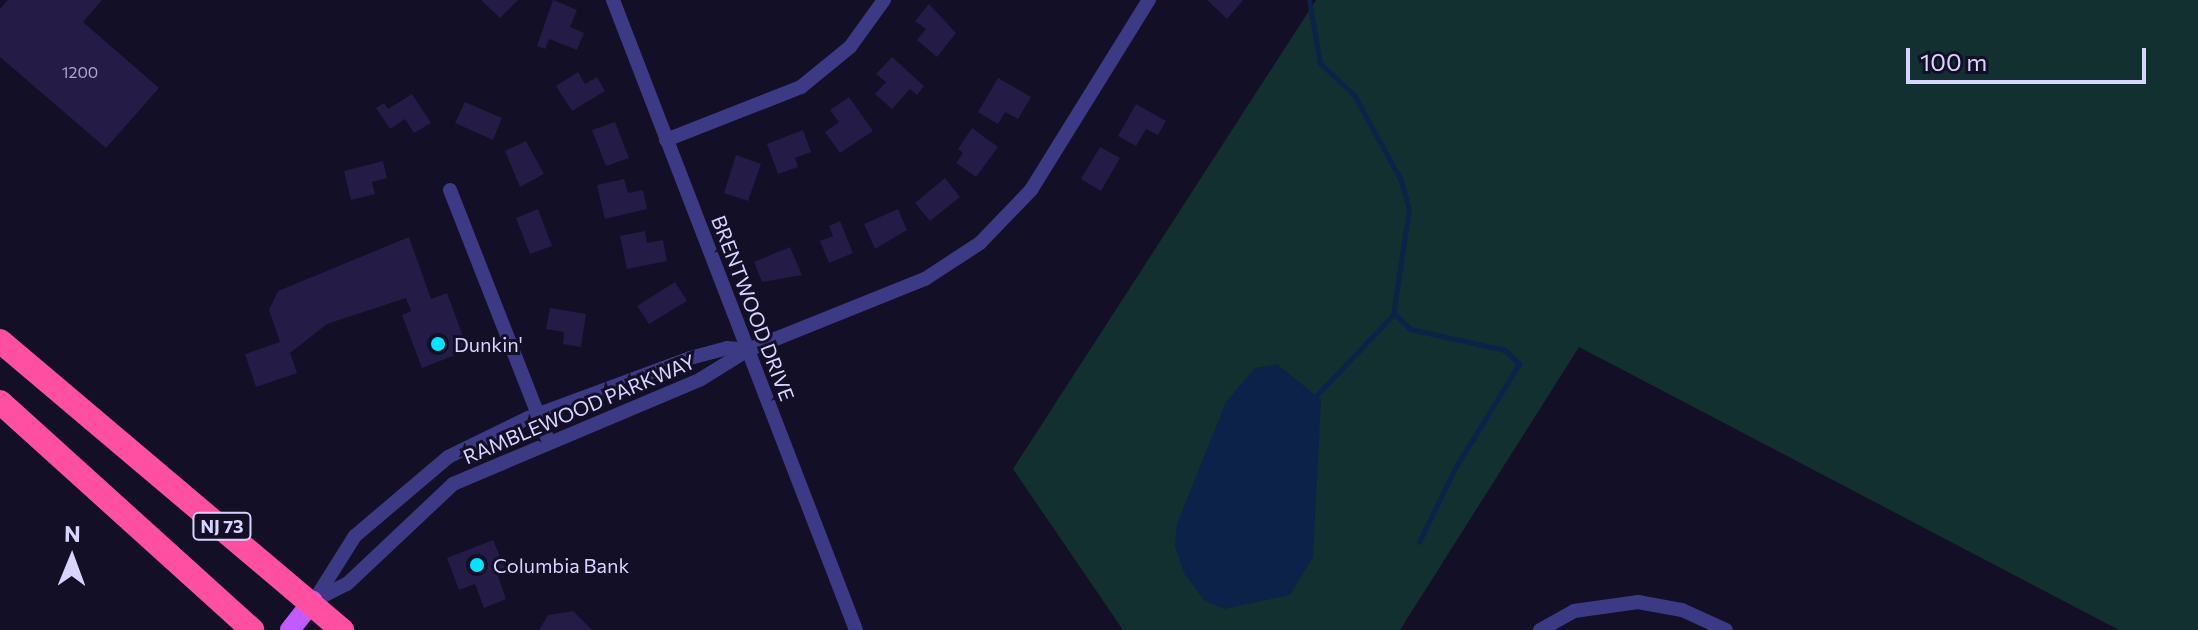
<!DOCTYPE html>
<style>
body{margin:0}
#map{position:relative;width:2198px;height:630px;overflow:hidden;background:#130f26;font-family:Commissioner,sans-serif}
div>[style]{position:absolute}
.green>*{inset:0;background:#12302f}
.water>*{inset:0;background:#0c2248}
.stream>*{height:5px;margin:-2.5px;padding:0 2.5px;transform-origin:2.5px;border-radius:2.5px;background:#0c2248}
.building>*{inset:0;background:#241b47}
.street>*{height:14px;margin:-7px;padding:0 7px;transform-origin:7px;border-radius:7px;background:#3d3a85}
.primary>*{height:20px;margin:-10px;padding:0 10px;transform-origin:10px;border-radius:10px;background:#c25bff}
.highway>*{height:24px;margin:-12px;padding:0 12px;transform-origin:12px;border-radius:12px;background:#ff4fa3}
.dots>*{width:22px;height:22px;translate:-50% -50%;box-sizing:border-box;border:4px solid #130f26;border-radius:50%}
span{translate:-50% -50%;white-space:nowrap;text-align:center;line-height:1.15;-webkit-text-stroke:6px #130f26;paint-order:stroke}
.number-label{font-size:16px;color:#aca6d1}
.number-label span{-webkit-text-stroke-width:0}
.shield-label span{padding:2px 6px;background:#130f26;border:2px solid;border-radius:6px;-webkit-text-stroke-width:0}
.shield-label{font-size:18px;color:#d9d4ff;font-weight:700}
.street-label{font-size:20px;color:#d9d4ff}
.poi-label{font-size:20px;color:#d9d4ff}
.left{translate:0 -50%;text-align:left}
.north{position:absolute;left:32px;top:518px;width:80px;height:80px;-webkit-text-stroke:6px #130f26;paint-order:stroke;rotate:1deg;font-size:22px;font-weight:700;line-height:32px;text-align:center;color:#d9d4ff}
.north::after{content:'';display:block;margin:auto;width:28px;height:36px;background:#d9d4ff;clip-path:polygon(50% 0,100% 100%,50% 72%,0 100%)}
.scale{position:absolute;left:1906px;top:48px;width:240px;height:36px;box-sizing:border-box;border:4px solid #d9d4ff;border-top:0;padding-left:10px;font-size:24px;line-height:28px;white-space:nowrap;color:#d9d4ff;-webkit-text-stroke:6px #130f26;paint-order:stroke}
</style>
<div id="map">
<div class="green">
<div style="clip-path:polygon(1316px 0,2198px 0,2198px 630px,2119px 630px,1579px 347px,1400px 630px,1123px 630px,1013px 469px)"></div>
</div>
<div class="water">
<div style="clip-path:polygon(1277px 364px,1321px 400px,1313px 557px,1290px 595px,1224px 609px,1204px 600px,1184px 573px,1175px 546px,1177px 524px,1226px 402px,1255px 368px)"></div>
</div>
<div class="stream">
<div style="left:1309px;top:0;width:64px;rotate:80.1deg"></div>
<div style="left:1320px;top:63px;width:47px;rotate:43.3deg"></div>
<div style="left:1354px;top:95px;width:97px;rotate:61.1deg"></div>
<div style="left:1401px;top:180px;width:30px;rotate:75deg"></div>
<div style="left:1409px;top:209px;width:107px;rotate:98.6deg"></div>
<div style="left:1393px;top:315px;width:115px;rotate:133.6deg"></div>
<div style="left:1395px;top:314px;width:21px;rotate:45deg"></div>
<div style="left:1410px;top:329px;width:97px;rotate:12.5deg"></div>
<div style="left:1505px;top:350px;width:20px;rotate:45deg"></div>
<div style="left:1519px;top:364px;width:122px;rotate:121.6deg"></div>
<div style="left:1455px;top:468px;width:82px;rotate:115.9deg"></div>
</div>
<div class="building">
<div style="clip-path:polygon(8px 0,102px 0,83px 22px,159px 88px,106px 148px,0 57px,0 9px)"></div>
<div style="clip-path:polygon(481px 0,518px 0,500px 18px)"></div>
<div style="clip-path:polygon(553px 0,577px 10px,570px 27px,584px 33px,577px 50px,549px 39px,545px 49px,537px 46px)"></div>
<div style="clip-path:polygon(1207px 0,1243px 0,1227px 19px)"></div>
<div style="clip-path:polygon(929px 4px,956px 33px,937px 57px,917px 40px,926px 29px,915px 21px)"></div>
<div style="clip-path:polygon(892px 57px,924px 86px,917px 95px,910px 89px,892px 109px,875px 94px,886px 82px,876px 74px)"></div>
<div style="clip-path:polygon(578px 72px,585px 84px,597px 77px,605px 91px,572px 111px,556px 86px)"></div>
<div style="clip-path:polygon(998px 78px,1031px 97px,1018px 119px,1005px 112px,998px 124px,978px 112px)"></div>
<div style="clip-path:polygon(412px 94px,431px 123px,414px 133px,405px 119px,390px 129px,376px 108px,384px 103px,388px 109px)"></div>
<div style="clip-path:polygon(849px 97px,873px 131px,840px 153px,825px 132px,839px 122px,830px 110px)"></div>
<div style="clip-path:polygon(465px 102px,502px 118px,493px 140px,455px 123px)"></div>
<div style="clip-path:polygon(1136px 104px,1166px 121px,1158px 135px,1146px 129px,1136px 146px,1118px 136px)"></div>
<div style="clip-path:polygon(615px 122px,629px 158px,606px 166px,592px 130px)"></div>
<div style="clip-path:polygon(972px 128px,998px 147px,976px 177px,956px 163px,963px 153px,958px 149px)"></div>
<div style="clip-path:polygon(803px 130px,811px 152px,795px 158px,798px 167px,778px 174px,767px 144px)"></div>
<div style="clip-path:polygon(526px 141px,544px 174px,520px 187px,505px 151px)"></div>
<div style="clip-path:polygon(1100px 147px,1120px 158px,1101px 191px,1081px 179px)"></div>
<div style="clip-path:polygon(736px 155px,761px 164px,748px 201px,724px 193px)"></div>
<div style="clip-path:polygon(383px 161px,387px 178px,372px 182px,375px 194px,351px 200px,344px 171px)"></div>
<div style="clip-path:polygon(945px 178px,960px 197px,930px 221px,915px 203px)"></div>
<div style="clip-path:polygon(624px 179px,628px 193px,643px 190px,647px 209px,605px 219px,597px 185px)"></div>
<div style="clip-path:polygon(538px 209px,552px 246px,530px 254px,516px 218px)"></div>
<div style="clip-path:polygon(898px 209px,907px 230px,875px 249px,864px 224px)"></div>
<div style="clip-path:polygon(840px 221px,853px 253px,829px 263px,820px 241px,833px 236px,829px 226px)"></div>
<div style="clip-path:polygon(645px 231px,647px 243px,663px 240px,667px 261px,627px 269px,620px 236px)"></div>
<div style="clip-path:polygon(409px 237px,431px 299px,447px 293px,468px 350px,422px 368px,402px 315px,411px 311px,406px 298px,327px 324px,290px 353px,297px 373px,256px 387px,245px 354px,280px 342px,269px 310px,278px 291px)"></div>
<div style="clip-path:polygon(790px 247px,802px 275px,762px 282px,754px 262px)"></div>
<div style="clip-path:polygon(675px 282px,687px 301px,649px 324px,637px 306px)"></div>
<div style="clip-path:polygon(550px 308px,586px 314px,581px 347px,563px 344px,564px 332px,546px 329px)"></div>
<div style="clip-path:polygon(493px 540px,507px 573px,498px 576px,506px 599px,484px 608px,475px 584px,459px 590px,447px 558px)"></div>
<div style="clip-path:polygon(573px 611px,592px 630px,539px 630px,548px 615px)"></div>
</div>
<div class="street">
<div style="left:613px;top:0;width:675px;rotate:68.91deg"></div>
<div style="left:666px;top:140px;width:145px;rotate:-21.4deg"></div>
<div style="left:801px;top:87px;width:63px;rotate:-39.2deg"></div>
<div style="left:850px;top:47px;width:58px;rotate:-54.1deg"></div>
<div style="left:450px;top:190px;width:271px;rotate:68.6deg"></div>
<div style="left:313px;top:601px;width:38px;rotate:-27deg"></div>
<div style="left:347px;top:584px;width:146px;rotate:-43.3deg"></div>
<div style="left:453px;top:484px;width:269px;rotate:-22.9deg"></div>
<div style="left:701px;top:379px;width:55px;rotate:-31.7deg"></div>
<div style="left:748px;top:350px;width:191px;rotate:-21.9deg"></div>
<div style="left:925px;top:279px;width:66px;rotate:-33.2deg"></div>
<div style="left:980px;top:243px;width:74px;rotate:-46.1deg"></div>
<div style="left:1031px;top:190px;width:224px;rotate:-58.2deg"></div>
<div style="left:314px;top:601px;width:77px;rotate:-57.8deg"></div>
<div style="left:355px;top:536px;width:122px;rotate:-40.3deg"></div>
<div style="left:448px;top:457px;width:89px;rotate:-26deg"></div>
<div style="left:528px;top:418px;width:173px;rotate:-20.3deg"></div>
<div style="left:690px;top:358px;width:38px;rotate:-15deg"></div>
<div style="left:727px;top:348px;width:21px;rotate:5deg"></div>
<div style="left:1540px;top:630px;width:39px;rotate:-29deg"></div>
<div style="left:1574px;top:611px;width:65px;rotate:-8deg"></div>
<div style="left:1638px;top:602px;width:45px;rotate:10.3deg"></div>
<div style="left:1682px;top:610px;width:48px;rotate:24.4deg"></div>
</div>
<div class="primary">
<div style="left:290px;top:630px;width:37px;rotate:-52deg"></div>
</div>
<div class="highway">
<div style="left:0;top:341px;width:448px;rotate:40.2deg"></div>
<div style="left:0;top:402px;width:340px;rotate:42.1deg"></div>
</div>
<div class="dots">
<div style="left:438px;top:344px;background:#00e5ff"></div>
<div style="left:477px;top:565px;background:#00e5ff"></div>
</div>
<div class="number-label">
<span style="left:80px;top:72px">1200</span>
</div>
<div class="shield-label">
<span style="left:222px;top:526px">NJ 73</span>
</div>
<div class="street-label">
<span style="left:753px;top:308px;rotate:69deg">BRENTWOOD DRIVE</span>
<span style="left:579px;top:409px;rotate:-23deg">RAMBLEWOOD PARKWAY</span>
</div>
<div class="poi-label">
<span class="left" style="left:454px;top:344px">Dunkin'</span>
<span class="left" style="left:493px;top:565px">Columbia Bank</span>
</div>
<div class="north">N</div>
<div class="scale">100 m</div>
</div>
